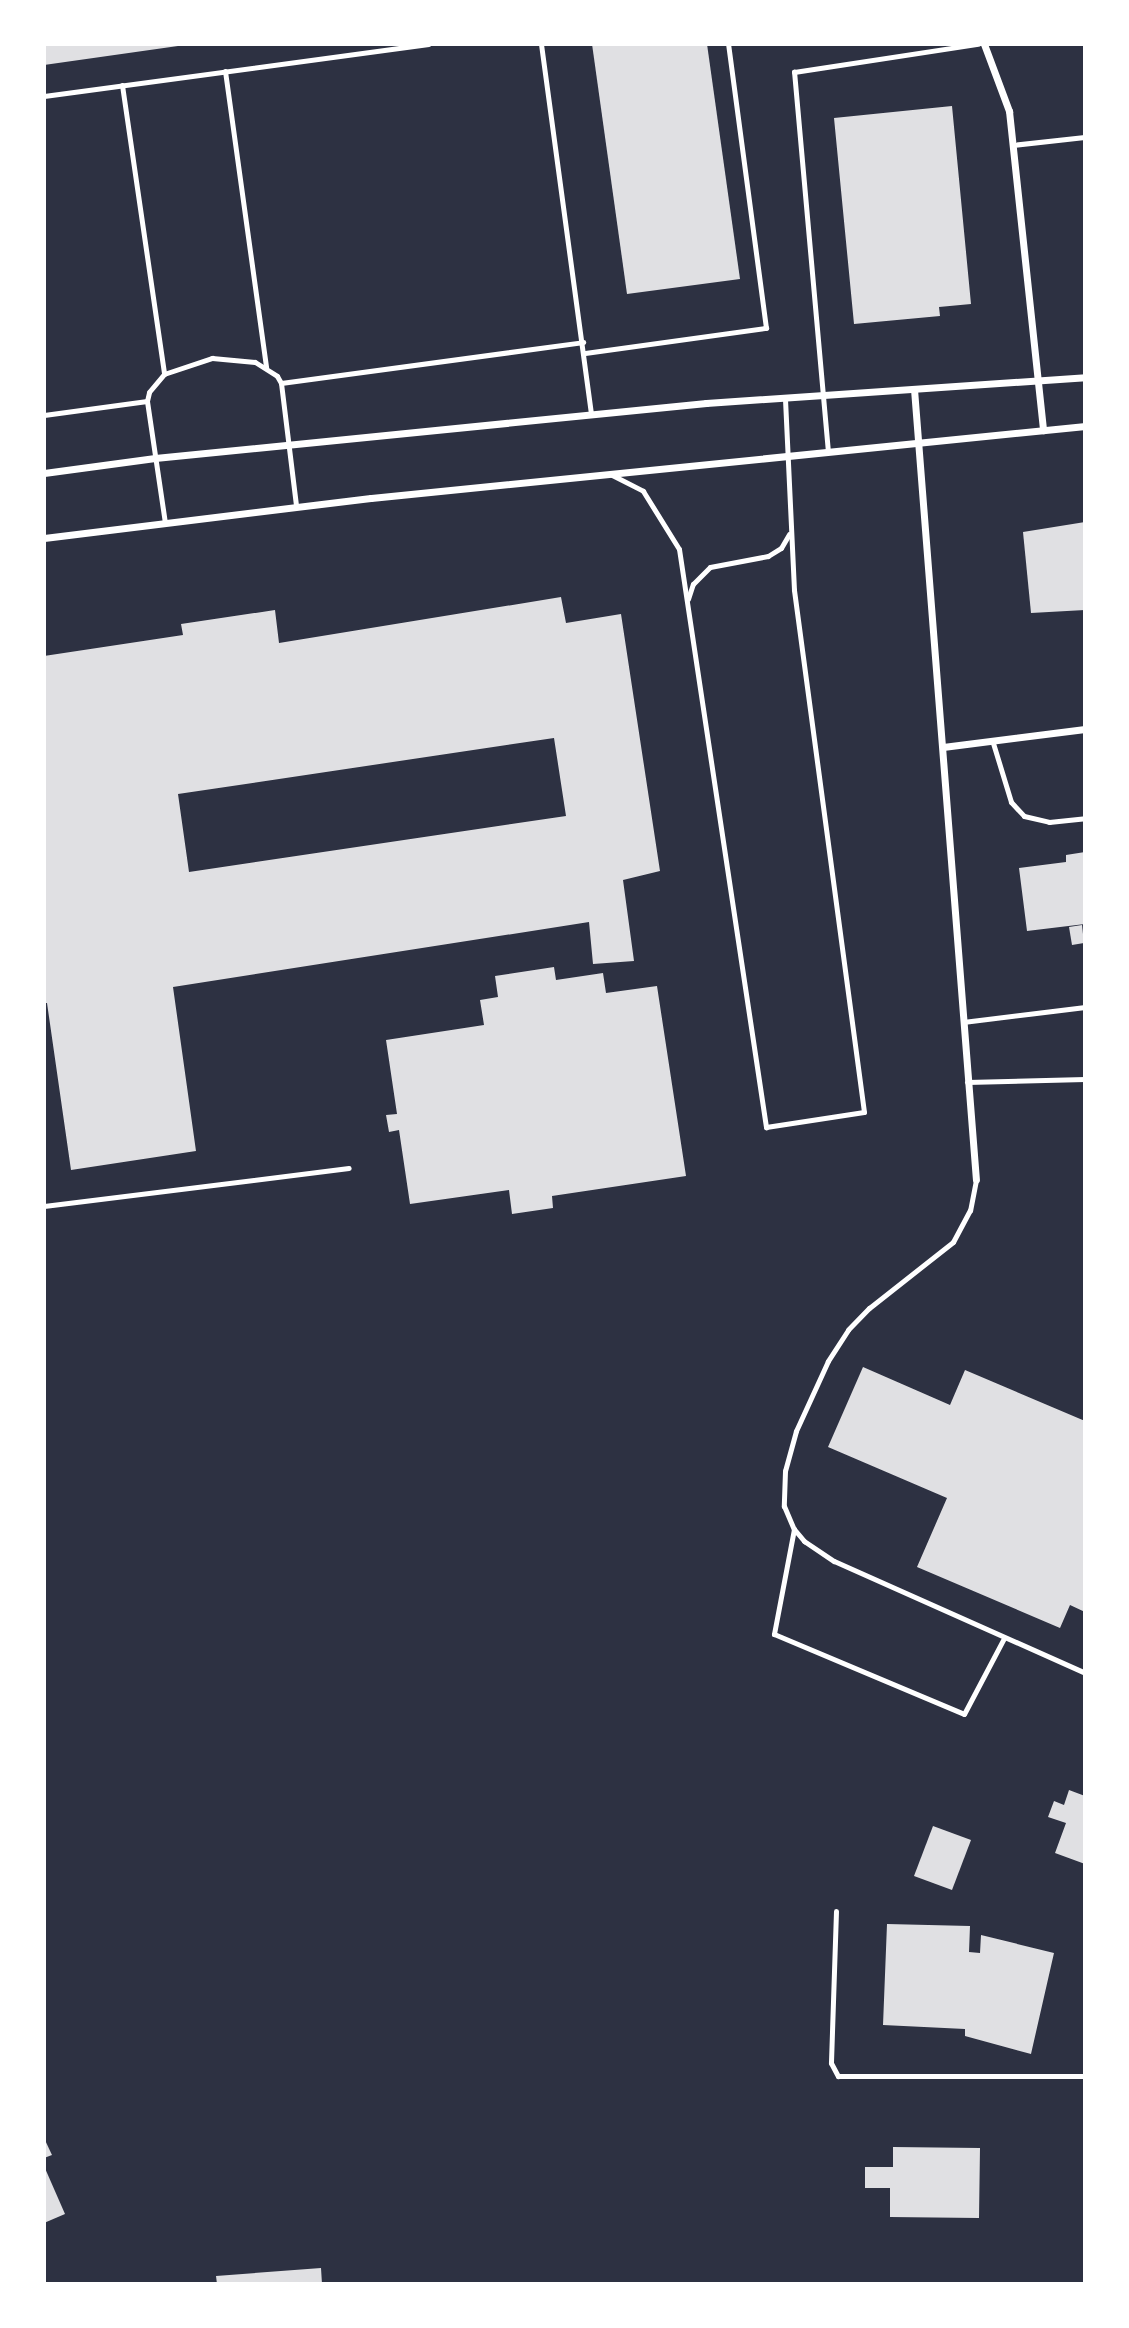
<!DOCTYPE html>
<style>
body{margin:0}
#map{position:relative;width:1129px;height:2328px;overflow:hidden;background:#2d3142;font-family:"Noto Serif",serif}
div>[style]{position:absolute}
.building>*{inset:0;background:#e0e0e3}
.service>*{height:5px;margin:-2.5px;padding:0 2.5px;transform-origin:2.5px;border-radius:2.5px;background:#fff}
.minor>*{height:7px;margin:-3.5px;padding:0 3.5px;transform-origin:3.5px;border-radius:3.5px;background:#fff}
span{translate:-50% -50%;white-space:nowrap;text-align:center;line-height:1.15;-webkit-text-stroke:7px #fff;paint-order:stroke}
.frame{position:absolute;inset:0;border:46px solid #fff;pointer-events:none}
</style>
<div id="map">
<div class="building">
<div style="clip-path:polygon(44px 44px,185px 44px,185px 45px,44px 65px)"></div>
<div style="clip-path:polygon(592px 44px,707px 44px,740px 279px,627px 294px)"></div>
<div style="clip-path:polygon(952px 106px,971px 304px,939px 307px,940px 316px,854px 324px,834px 118px)"></div>
<div style="clip-path:polygon(1085px 522px,1085px 610px,1031px 613px,1023px 532px)"></div>
<div style="clip-path:polygon(evenodd,561px 597px,566px 623px,621px 614px,660px 871px,623px 880px,634px 961px,593px 964px,589px 922px,173px 987px,196px 1151px,71px 1170px,47px 1003px,44px 1003px,44px 656px,183px 635px,181px 624px,275px 610px,279px 643px,561px 597px,554px 738px,566px 816px,189px 872px,178px 794px,554px 738px)"></div>
<div style="clip-path:polygon(1085px 852px,1085px 924px,1027px 931px,1019px 868px,1066px 862px,1066px 855px)"></div>
<div style="clip-path:polygon(1082px 925px,1084px 943px,1072px 945px,1069px 927px)"></div>
<div style="clip-path:polygon(554px 967px,556px 980px,603px 973px,606px 993px,657px 986px,686px 1176px,552px 1196px,553px 1208px,512px 1214px,509px 1190px,410px 1204px,399px 1130px,389px 1132px,386px 1115px,397px 1114px,386px 1040px,484px 1025px,480px 1000px,498px 997px,495px 976px)"></div>
<div style="clip-path:polygon(863px 1367px,950px 1405px,965px 1370px,1085px 1421px,1085px 1612px,1070px 1605px,1060px 1628px,917px 1567px,947px 1498px,828px 1447px)"></div>
<div style="clip-path:polygon(1069px 1790px,1085px 1796px,1085px 1864px,1055px 1853px,1066px 1823px,1048px 1817px,1054px 1801px,1064px 1805px)"></div>
<div style="clip-path:polygon(933px 1826px,971px 1840px,952px 1890px,914px 1876px)"></div>
<div style="clip-path:polygon(887px 1924px,970px 1926px,969px 1952px,980px 1953px,981px 1935px,1054px 1953px,1031px 2054px,965px 2036px,965px 2029px,883px 2025px)"></div>
<div style="clip-path:polygon(44px 2138px,52px 2155px,44px 2158px)"></div>
<div style="clip-path:polygon(893px 2147px,980px 2148px,979px 2218px,890px 2217px,890px 2188px,865px 2188px,865px 2167px,893px 2167px)"></div>
<div style="clip-path:polygon(44px 2166px,65px 2214px,44px 2223px)"></div>
<div style="clip-path:polygon(321px 2268px,322px 2284px,217px 2284px,216px 2276px)"></div>
</div>
<div class="service">
<div style="left:541px;top:44px;width:372px;rotate:82.3deg"></div>
<div style="left:225px;top:71px;width:299px;rotate:82.1deg"></div>
<div style="left:122px;top:85px;width:292px;rotate:81.7deg"></div>
<div style="left:44px;top:96px;width:388px;rotate:-7.7deg"></div>
<div style="left:1012px;top:145px;width:73px;rotate:-6.3deg"></div>
<div style="left:585px;top:353px;width:183px;rotate:-7.9deg"></div>
<div style="left:766px;top:328px;width:287px;rotate:-97.6deg"></div>
<div style="left:281px;top:383px;width:305px;rotate:-7.7deg"></div>
<div style="left:44px;top:415px;width:104px;rotate:-7.7deg"></div>
<div style="left:828px;top:452px;width:382px;rotate:-95.1deg"></div>
<div style="left:794px;top:72px;width:186px;rotate:-8.7deg"></div>
<div style="left:612px;top:475px;width:35px;rotate:27deg"></div>
<div style="left:643px;top:491px;width:68px;rotate:58.2deg"></div>
<div style="left:679px;top:549px;width:585px;rotate:81.44deg"></div>
<div style="left:766px;top:1127px;width:99px;rotate:-8.7deg"></div>
<div style="left:864px;top:1112px;width:527px;rotate:-97.64deg"></div>
<div style="left:794px;top:590px;width:193px;rotate:-92.7deg"></div>
<div style="left:165px;top:523px;width:123px;rotate:-98.4deg"></div>
<div style="left:147px;top:401px;width:9px;rotate:-77deg"></div>
<div style="left:149px;top:392px;width:23px;rotate:-50deg"></div>
<div style="left:164px;top:374px;width:51px;rotate:-18.4deg"></div>
<div style="left:212px;top:358px;width:43px;rotate:5.3deg"></div>
<div style="left:255px;top:362px;width:26px;rotate:32deg"></div>
<div style="left:277px;top:376px;width:8px;rotate:60deg"></div>
<div style="left:281px;top:383px;width:124px;rotate:83deg"></div>
<div style="left:688px;top:599px;width:16px;rotate:-72deg"></div>
<div style="left:693px;top:584px;width:24px;rotate:-45deg"></div>
<div style="left:710px;top:567px;width:59px;rotate:-10.7deg"></div>
<div style="left:768px;top:556px;width:15px;rotate:-32deg"></div>
<div style="left:781px;top:548px;width:16px;rotate:-60deg"></div>
<div style="left:993px;top:743px;width:62px;rotate:73deg"></div>
<div style="left:1011px;top:802px;width:19px;rotate:47deg"></div>
<div style="left:1024px;top:816px;width:26px;rotate:13deg"></div>
<div style="left:1049px;top:822px;width:36px;rotate:-6deg"></div>
<div style="left:963px;top:1022px;width:123px;rotate:-7deg"></div>
<div style="left:967px;top:1082px;width:118px;rotate:-1.5deg"></div>
<div style="left:976px;top:1180px;width:31px;rotate:101deg"></div>
<div style="left:970px;top:1210px;width:36px;rotate:118deg"></div>
<div style="left:953px;top:1242px;width:107px;rotate:141.8deg"></div>
<div style="left:869px;top:1308px;width:30px;rotate:134deg"></div>
<div style="left:848px;top:1330px;width:37px;rotate:123deg"></div>
<div style="left:828px;top:1361px;width:77px;rotate:114.6deg"></div>
<div style="left:796px;top:1431px;width:41px;rotate:105.4deg"></div>
<div style="left:785px;top:1471px;width:35px;rotate:92deg"></div>
<div style="left:784px;top:1506px;width:25px;rotate:67deg"></div>
<div style="left:794px;top:1529px;width:16px;rotate:50deg"></div>
<div style="left:804px;top:1541px;width:36px;rotate:34deg"></div>
<div style="left:834px;top:1561px;width:275px;rotate:24deg"></div>
<div style="left:44px;top:1206px;width:307px;rotate:-7.1deg"></div>
<div style="left:794px;top:1529px;width:107px;rotate:100.8deg"></div>
<div style="left:774px;top:1634px;width:206px;rotate:22.8deg"></div>
<div style="left:964px;top:1714px;width:86px;rotate:-62.2deg"></div>
<div style="left:836px;top:1911px;width:152px;rotate:91.9deg"></div>
<div style="left:831px;top:2063px;width:15px;rotate:62deg"></div>
<div style="left:838px;top:2076px;width:247px"></div>
</div>
<div class="minor">
<div style="left:984px;top:44px;width:72px;rotate:69.5deg"></div>
<div style="left:1009px;top:111px;width:321px;rotate:83.9deg"></div>
<div style="left:914px;top:389px;width:793px;rotate:85.52deg"></div>
<div style="left:44px;top:473px;width:112px;rotate:-7.7deg"></div>
<div style="left:155px;top:458px;width:554px;rotate:-5.7deg"></div>
<div style="left:706px;top:403px;width:380px;rotate:-3.9deg"></div>
<div style="left:44px;top:538px;width:329px;rotate:-7deg"></div>
<div style="left:371px;top:498px;width:718px;rotate:-5.76deg"></div>
<div style="left:943px;top:747px;width:143px;rotate:-7.2deg"></div>
</div>
<div class="frame"></div>
</div>
